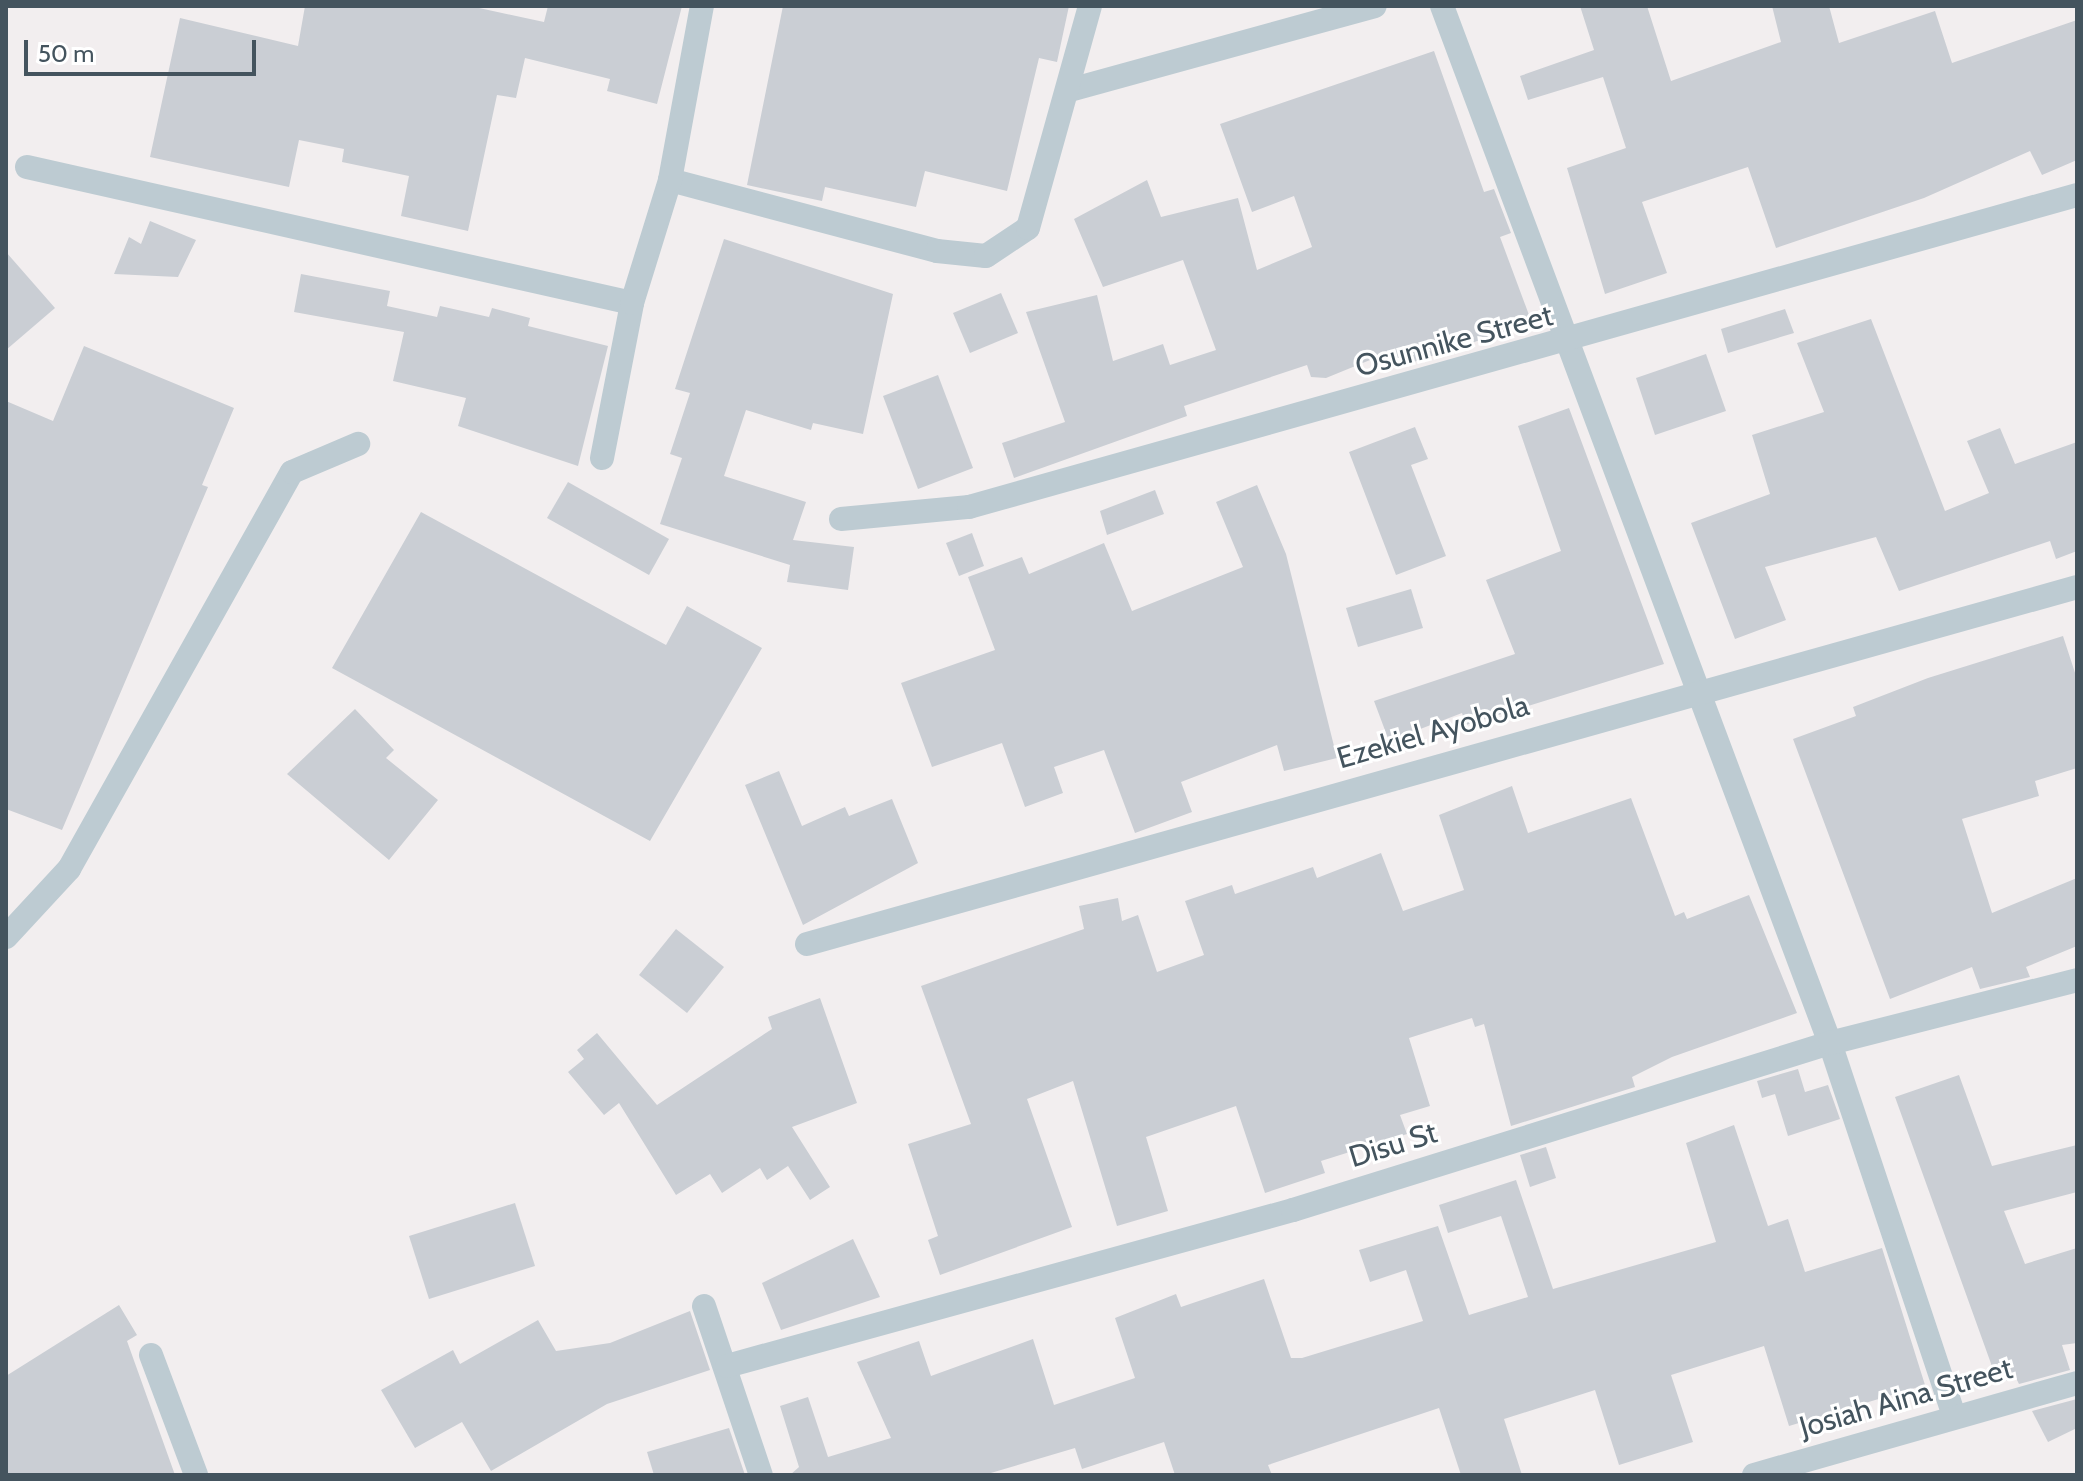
<!DOCTYPE html>
<style>
body{margin:0}
#map{position:relative;width:2083px;height:1481px;overflow:hidden;background:#f2eeef;font-family:Cabin,sans-serif}
div>[style]{position:absolute}
.building>*{inset:0;background:#caced4}
.street>*{height:24px;margin:-12px;padding:0 12px;transform-origin:12px;border-radius:12px;background:#bdcbd2}
span{translate:-50% -50%;white-space:nowrap;text-align:center;line-height:1.15;-webkit-text-stroke:6px #fff;paint-order:stroke}
.street-label{font-size:30px;color:#44545e}
.frame{position:absolute;inset:0;border:8px solid #44545e;pointer-events:none}
.scale{position:absolute;left:24px;top:40px;width:232px;height:36px;box-sizing:border-box;border:4px solid #44545e;border-top:0;padding-left:10px;font-size:24px;line-height:28px;white-space:nowrap;color:#44545e;-webkit-text-stroke:6px #fff;paint-order:stroke}
</style>
<div id="map">
<div class="building">
<div style="clip-path:polygon(305px 6px,470px 6px,544px 22px,548px 6px,682px 6px,657px 104px,607px 91px,610px 79px,525px 58px,516px 98px,497px 95px,468px 231px,401px 216px,409px 176px,342px 162px,344px 149px,299px 140px,289px 187px,150px 157px,180px 18px,298px 46px)"></div>
<div style="clip-path:polygon(783px 6px,1069px 6px,1057px 62px,1039px 58px,1007px 191px,925px 171px,916px 207px,825px 187px,822px 201px,747px 185px)"></div>
<div style="clip-path:polygon(1580px 6px,1647px 6px,1671px 81px,1781px 42px,1772px 6px,1829px 6px,1839px 43px,1935px 11px,1952px 63px,2077px 20px,2077px 160px,2042px 175px,2030px 151px,1924px 198px,1776px 248px,1748px 167px,1642px 202px,1667px 273px,1605px 294px,1567px 168px,1626px 148px,1603px 77px,1528px 100px,1520px 76px,1594px 50px)"></div>
<div style="clip-path:polygon(1434px 51px,1484px 192px,1494px 189px,1511px 233px,1500px 237px,1532px 323px,1398px 367px,1392px 351px,1326px 378px,1311px 377px,1307px 365px,1184px 406px,1187px 416px,1014px 478px,1002px 443px,1065px 422px,1026px 312px,1097px 295px,1113px 361px,1163px 344px,1170px 365px,1216px 350px,1183px 260px,1103px 287px,1074px 219px,1147px 180px,1161px 217px,1238px 198px,1257px 270px,1312px 247px,1294px 196px,1252px 212px,1220px 124px)"></div>
<div style="clip-path:polygon(150px 221px,196px 240px,178px 277px,114px 274px,129px 237px,141px 244px)"></div>
<div style="clip-path:polygon(724px 239px,893px 294px,863px 434px,813px 423px,811px 430px,746px 410px,724px 476px,806px 502px,793px 540px,854px 547px,848px 590px,787px 582px,790px 565px,660px 524px,682px 458px,670px 454px,690px 393px,675px 389px)"></div>
<div style="clip-path:polygon(6px 252px,55px 308px,6px 350px)"></div>
<div style="clip-path:polygon(301px 274px,390px 291px,387px 306px,437px 317px,440px 306px,489px 317px,492px 308px,530px 318px,528px 326px,608px 346px,578px 466px,458px 426px,466px 398px,393px 381px,404px 332px,294px 312px)"></div>
<div style="clip-path:polygon(1001px 293px,1018px 333px,970px 353px,953px 313px)"></div>
<div style="clip-path:polygon(1785px 309px,1794px 333px,1728px 353px,1721px 329px)"></div>
<div style="clip-path:polygon(1871px 319px,1945px 511px,1989px 493px,1967px 441px,2000px 428px,2015px 464px,2077px 442px,2077px 551px,2056px 559px,2050px 541px,1899px 591px,1876px 537px,1765px 567px,1786px 620px,1735px 639px,1691px 523px,1770px 494px,1752px 435px,1824px 412px,1797px 343px)"></div>
<div style="clip-path:polygon(84px 346px,234px 408px,202px 485px,208px 487px,62px 830px,6px 809px,6px 401px,53px 421px)"></div>
<div style="clip-path:polygon(1706px 354px,1726px 411px,1655px 435px,1636px 378px)"></div>
<div style="clip-path:polygon(938px 375px,973px 468px,918px 489px,883px 396px)"></div>
<div style="clip-path:polygon(1569px 408px,1664px 664px,1466px 725px,1462px 713px,1389px 741px,1374px 701px,1515px 654px,1486px 580px,1561px 551px,1518px 426px)"></div>
<div style="clip-path:polygon(1415px 427px,1428px 459px,1411px 465px,1446px 556px,1396px 575px,1349px 452px)"></div>
<div style="clip-path:polygon(568px 482px,669px 539px,649px 575px,547px 518px)"></div>
<div style="clip-path:polygon(1257px 485px,1286px 554px,1337px 758px,1284px 771px,1277px 745px,1181px 782px,1192px 812px,1135px 833px,1104px 750px,1054px 767px,1063px 793px,1025px 807px,1002px 743px,932px 767px,901px 683px,995px 650px,968px 577px,1022px 557px,1029px 574px,1104px 543px,1132px 611px,1243px 567px,1216px 502px)"></div>
<div style="clip-path:polygon(1155px 490px,1164px 514px,1107px 535px,1100px 511px)"></div>
<div style="clip-path:polygon(421px 512px,666px 645px,687px 606px,762px 648px,650px 841px,332px 668px)"></div>
<div style="clip-path:polygon(972px 533px,984px 566px,959px 576px,946px 543px)"></div>
<div style="clip-path:polygon(1411px 589px,1423px 628px,1358px 647px,1346px 608px)"></div>
<div style="clip-path:polygon(2063px 636px,2077px 679px,2077px 768px,2035px 781px,2039px 796px,1962px 819px,1992px 913px,2077px 878px,2077px 946px,2026px 967px,2030px 977px,1980px 989px,1972px 967px,1890px 999px,1793px 739px,1856px 716px,1853px 707px,1928px 678px)"></div>
<div style="clip-path:polygon(355px 709px,394px 750px,386px 758px,438px 800px,389px 860px,287px 774px)"></div>
<div style="clip-path:polygon(779px 771px,802px 826px,845px 807px,849px 816px,892px 799px,918px 863px,803px 925px,745px 785px)"></div>
<div style="clip-path:polygon(1512px 786px,1528px 833px,1631px 798px,1675px 916px,1684px 912px,1687px 919px,1749px 895px,1797px 1013px,1672px 1057px,1632px 1077px,1635px 1087px,1511px 1126px,1484px 1024px,1475px 1027px,1472px 1018px,1409px 1038px,1430px 1106px,1400px 1115px,1407px 1134px,1321px 1161px,1325px 1173px,1265px 1193px,1236px 1106px,1146px 1137px,1168px 1211px,1117px 1226px,1073px 1081px,1027px 1099px,1072px 1227px,940px 1275px,928px 1240px,938px 1236px,908px 1144px,971px 1124px,921px 986px,1084px 929px,1079px 906px,1118px 898px,1122px 921px,1138px 915px,1157px 972px,1204px 955px,1185px 901px,1232px 885px,1235px 894px,1313px 867px,1317px 878px,1381px 853px,1403px 911px,1464px 890px,1439px 815px)"></div>
<div style="clip-path:polygon(676px 929px,724px 967px,687px 1013px,639px 975px)"></div>
<div style="clip-path:polygon(820px 998px,857px 1103px,792px 1127px,830px 1187px,810px 1200px,788px 1166px,767px 1180px,760px 1168px,722px 1193px,710px 1174px,676px 1195px,619px 1103px,604px 1115px,568px 1072px,584px 1059px,577px 1050px,597px 1033px,657px 1105px,772px 1029px,768px 1017px)"></div>
<div style="clip-path:polygon(1798px 1069px,1805px 1092px,1828px 1085px,1840px 1119px,1788px 1136px,1775px 1094px,1762px 1098px,1757px 1081px)"></div>
<div style="clip-path:polygon(1959px 1075px,1992px 1166px,2077px 1145px,2077px 1192px,2004px 1211px,2025px 1264px,2077px 1248px,2077px 1343px,2062px 1345px,2070px 1370px,2019px 1384px,2016px 1378px,1998px 1383px,1895px 1097px)"></div>
<div style="clip-path:polygon(1734px 1125px,1768px 1226px,1788px 1219px,1805px 1272px,1882px 1248px,1925px 1385px,1789px 1426px,1764px 1346px,1671px 1375px,1693px 1442px,1619px 1465px,1595px 1390px,1504px 1419px,1522px 1475px,1461px 1475px,1439px 1408px,1268px 1465px,1272px 1475px,1175px 1475px,1164px 1442px,1082px 1469px,1075px 1448px,984px 1475px,790px 1475px,799px 1467px,780px 1406px,808px 1397px,828px 1457px,891px 1438px,857px 1362px,919px 1341px,931px 1376px,1033px 1339px,1054px 1405px,1135px 1378px,1115px 1318px,1176px 1294px,1181px 1307px,1264px 1279px,1291px 1358px,1302px 1358px,1423px 1321px,1406px 1270px,1370px 1282px,1359px 1250px,1438px 1226px,1469px 1315px,1528px 1297px,1501px 1216px,1448px 1233px,1439px 1205px,1516px 1180px,1553px 1289px,1716px 1242px,1686px 1143px)"></div>
<div style="clip-path:polygon(1546px 1147px,1556px 1178px,1530px 1187px,1520px 1155px)"></div>
<div style="clip-path:polygon(515px 1203px,535px 1266px,429px 1299px,409px 1236px)"></div>
<div style="clip-path:polygon(853px 1239px,880px 1297px,781px 1330px,762px 1283px)"></div>
<div style="clip-path:polygon(119px 1305px,137px 1335px,127px 1341px,175px 1475px,6px 1475px,6px 1376px)"></div>
<div style="clip-path:polygon(690px 1311px,710px 1370px,607px 1404px,491px 1471px,462px 1422px,415px 1448px,381px 1390px,453px 1350px,460px 1364px,538px 1320px,556px 1351px,610px 1343px)"></div>
<div style="clip-path:polygon(2077px 1399px,2077px 1428px,2048px 1442px,2032px 1411px)"></div>
<div style="clip-path:polygon(729px 1428px,745px 1475px,654px 1475px,647px 1452px)"></div>
</div>
<div class="street">
<div style="left:1442px;top:6px;width:1107px;rotate:69.49deg"></div>
<div style="left:1830px;top:1043px;width:393px;rotate:71.6deg"></div>
<div style="left:1070px;top:90px;width:316px;rotate:-15.4deg"></div>
<div style="left:27px;top:167px;width:620px;rotate:12.67deg"></div>
<div style="left:670px;top:180px;width:276px;rotate:14.9deg"></div>
<div style="left:937px;top:251px;width:49px;rotate:5.8deg"></div>
<div style="left:986px;top:256px;width:50px;rotate:-33.7deg"></div>
<div style="left:1028px;top:228px;width:230px;rotate:-74.4deg"></div>
<div style="left:602px;top:458px;width:158px;rotate:-79deg"></div>
<div style="left:632px;top:303px;width:129px;rotate:-72.8deg"></div>
<div style="left:670px;top:180px;width:177px;rotate:-79.6deg"></div>
<div style="left:841px;top:519px;width:129px;rotate:-5.4deg"></div>
<div style="left:969px;top:507px;width:1151px;rotate:-15.73deg"></div>
<div style="left:6px;top:937px;width:93px;rotate:-47.2deg"></div>
<div style="left:69px;top:869px;width:455px;rotate:-60.7deg"></div>
<div style="left:292px;top:472px;width:72px;rotate:-23deg"></div>
<div style="left:807px;top:944px;width:1319px;rotate:-15.7deg"></div>
<div style="left:704px;top:1306px;width:178px;rotate:71.4deg"></div>
<div style="left:151px;top:1355px;width:128px;rotate:69.4deg"></div>
<div style="left:727px;top:1366px;width:587px;rotate:-15.41deg"></div>
<div style="left:1293px;top:1210px;width:562px;rotate:-17.28deg"></div>
<div style="left:1830px;top:1043px;width:255px;rotate:-14.3deg"></div>
<div style="left:1754px;top:1475px;width:336px;rotate:-15.9deg"></div>
</div>
<div class="street-label">
<span style="left:1454px;top:341px;rotate:-15deg">Osunnike Street</span>
<span style="left:1433px;top:732px;rotate:-16deg">Ezekiel Ayobola</span>
<span style="left:1393px;top:1145px;rotate:-17deg">Disu St</span>
<span style="left:1906px;top:1398px;rotate:-16deg">Josiah Aina Street</span>
</div>
<div class="frame"></div>
<div class="scale">50 m</div>
</div>
